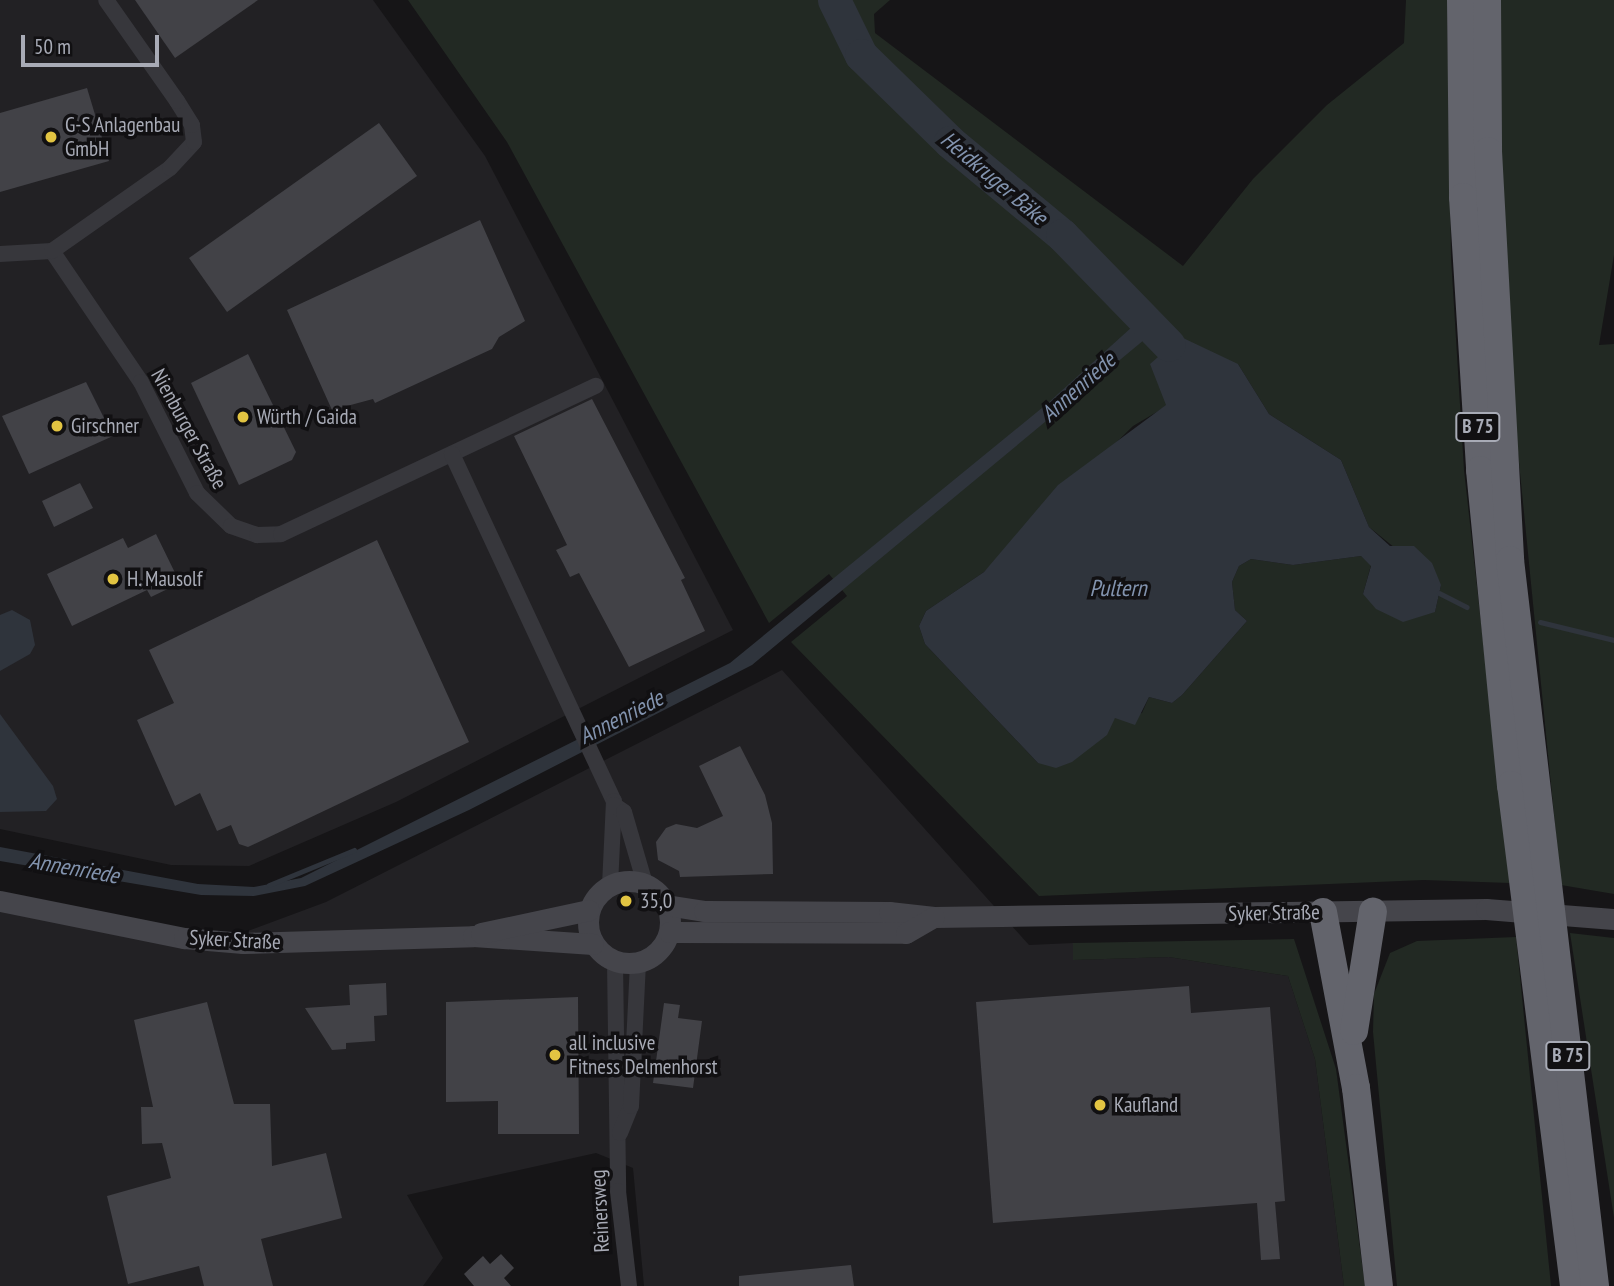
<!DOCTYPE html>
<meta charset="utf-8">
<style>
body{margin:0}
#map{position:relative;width:1614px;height:1286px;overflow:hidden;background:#161517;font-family:"PT Sans Narrow",sans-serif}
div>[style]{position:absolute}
.built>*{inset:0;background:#222124}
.green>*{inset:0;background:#222923}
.water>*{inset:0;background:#2f343c}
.stream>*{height:5px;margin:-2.5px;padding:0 2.5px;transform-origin:2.5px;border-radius:2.5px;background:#2f343c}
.river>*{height:33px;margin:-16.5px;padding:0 16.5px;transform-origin:16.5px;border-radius:16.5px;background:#2f343c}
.building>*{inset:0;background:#424247}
.street>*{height:16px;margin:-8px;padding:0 8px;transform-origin:8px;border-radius:8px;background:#37373c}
.secondary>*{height:21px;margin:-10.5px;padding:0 10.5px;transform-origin:10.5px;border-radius:10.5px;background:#45454b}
.secondary>.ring{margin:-10.5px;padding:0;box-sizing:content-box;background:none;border:21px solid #45454b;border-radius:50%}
.highway>*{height:28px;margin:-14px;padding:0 14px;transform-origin:14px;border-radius:14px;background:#63646c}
.dots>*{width:19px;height:19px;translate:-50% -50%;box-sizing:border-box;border:4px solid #111012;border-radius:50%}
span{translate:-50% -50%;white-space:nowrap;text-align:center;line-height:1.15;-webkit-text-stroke:7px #111012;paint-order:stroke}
.shield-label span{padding:2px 5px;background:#111012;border:2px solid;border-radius:5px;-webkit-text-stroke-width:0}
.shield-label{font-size:19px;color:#a8abb6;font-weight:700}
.poi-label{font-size:21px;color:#a8abb6}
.left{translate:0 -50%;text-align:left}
.street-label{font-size:21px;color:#a8abb6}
.water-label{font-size:23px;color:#8293ae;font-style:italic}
.scale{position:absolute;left:21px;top:35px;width:138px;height:32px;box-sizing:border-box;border:4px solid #a8abb6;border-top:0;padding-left:9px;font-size:21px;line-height:24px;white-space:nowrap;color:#a8abb6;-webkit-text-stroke:5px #111012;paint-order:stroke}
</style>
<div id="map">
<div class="built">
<div style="clip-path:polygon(0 0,373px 0,485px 156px,733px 630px,396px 802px,249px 866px,171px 865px,0 829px)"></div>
<div style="clip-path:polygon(782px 670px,1029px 945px,1073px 943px,1073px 960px,1169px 957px,1288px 976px,1315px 1059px,1344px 1286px,644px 1286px,633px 1168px,596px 1153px,407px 1195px,443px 1258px,423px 1286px,0 1286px,0 908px,199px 949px,326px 902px)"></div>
</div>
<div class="green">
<div style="clip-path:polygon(evenodd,408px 0,829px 0,843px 26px,849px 23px,837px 0,890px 0,874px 14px,875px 33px,1183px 266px,1253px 179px,1327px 105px,1404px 43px,1406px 0,1447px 0,1451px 257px,1464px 470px,1510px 883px,1424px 880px,1039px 896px,791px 642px,847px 596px,829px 574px,769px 623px,507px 142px,408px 0,1238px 364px,1269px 414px,1341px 460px,1369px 527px,1441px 585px,1435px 612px,1363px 594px,1371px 565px,1361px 556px,1293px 565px,1251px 559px,1239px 566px,1232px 582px,1235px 610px,1247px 621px,1182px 695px,1172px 703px,1149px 697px,1142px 713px,1115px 718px,1038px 763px,925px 644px,919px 626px,926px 611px,984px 572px,1133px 426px,1238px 364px)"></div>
<div style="clip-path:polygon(1499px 0,1614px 0,1614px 255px,1599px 345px,1614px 344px,1614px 894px,1561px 885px,1514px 412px,1500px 166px)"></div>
<div style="clip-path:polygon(1570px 933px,1614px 938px,1614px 1218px)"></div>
<div style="clip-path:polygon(1516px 937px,1551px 1286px,1397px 1286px,1373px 1032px,1374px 994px,1390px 953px,1417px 941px)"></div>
<div style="clip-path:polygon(1294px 939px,1336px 1069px,1365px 1286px,1344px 1286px,1315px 1059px,1288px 976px,1169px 957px,1073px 960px,1073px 943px)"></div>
</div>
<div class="water">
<div style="clip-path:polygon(1143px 317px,1156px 330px,752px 665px,469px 810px,305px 886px,254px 896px,201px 895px,0 861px,0 847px,198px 884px,254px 887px,301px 878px,730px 663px,1048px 403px)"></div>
<div style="clip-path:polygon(1181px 337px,1238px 364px,1269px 414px,1341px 460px,1369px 527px,1390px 546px,1414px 546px,1432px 563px,1441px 585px,1435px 612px,1403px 622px,1376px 609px,1363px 594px,1371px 566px,1361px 556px,1293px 565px,1251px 559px,1239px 566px,1232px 582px,1235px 610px,1247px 621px,1182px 695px,1172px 703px,1149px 697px,1135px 725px,1115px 718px,1107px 735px,1072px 762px,1056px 768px,1038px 763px,925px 644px,919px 626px,926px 611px,984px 572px,1058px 485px,1166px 405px,1150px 364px)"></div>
<div style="clip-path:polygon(12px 610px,30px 620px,35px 645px,30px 654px,0 671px,0 615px)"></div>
<div style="clip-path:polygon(0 714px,53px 786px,57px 799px,46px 811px,0 812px)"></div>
</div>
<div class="stream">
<div style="left:1439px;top:593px;width:31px;rotate:27deg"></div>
<div style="left:1540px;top:622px;width:76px;rotate:13.7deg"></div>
<div style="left:269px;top:885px;width:92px;rotate:-22.4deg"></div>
</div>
<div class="river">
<div style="left:834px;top:0;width:61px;rotate:63.9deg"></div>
<div style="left:861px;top:55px;width:124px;rotate:44.3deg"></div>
<div style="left:950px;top:142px;width:146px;rotate:39.7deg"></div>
<div style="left:1062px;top:235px;width:153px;rotate:45.8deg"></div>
</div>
<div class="building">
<div style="clip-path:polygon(135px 0,258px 0,175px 58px)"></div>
<div style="clip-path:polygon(87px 88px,109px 161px,0 192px,0 113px)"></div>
<div style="clip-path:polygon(379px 123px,417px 176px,227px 312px,189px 258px)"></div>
<div style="clip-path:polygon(480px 220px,525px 321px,499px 337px,492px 349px,375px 403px,373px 399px,332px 410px,287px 310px)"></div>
<div style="clip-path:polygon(248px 354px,296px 452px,292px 460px,239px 485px,191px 383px)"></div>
<div style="clip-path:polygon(86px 382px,113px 436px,29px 474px,2px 416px)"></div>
<div style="clip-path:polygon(592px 399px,685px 578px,681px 580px,705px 631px,629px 667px,579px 573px,570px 577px,563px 563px,556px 550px,567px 545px,514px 436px)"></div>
<div style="clip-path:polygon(80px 483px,93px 508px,54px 527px,42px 501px)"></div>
<div style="clip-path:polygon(156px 534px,180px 583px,151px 597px,147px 590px,72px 626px,47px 574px,123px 538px,128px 548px)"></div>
<div style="clip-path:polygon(377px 540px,469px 742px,248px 847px,239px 844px,231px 825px,217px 831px,200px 793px,175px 806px,137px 720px,174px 703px,149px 650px)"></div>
<div style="clip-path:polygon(740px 746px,765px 795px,772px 823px,773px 874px,680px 877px,679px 871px,658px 860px,656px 842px,666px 828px,676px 824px,697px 828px,723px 816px,699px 766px)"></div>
<div style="clip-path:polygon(386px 983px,387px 1015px,374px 1016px,375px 1041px,346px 1043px,346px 1049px,332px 1050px,305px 1008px,350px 1005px,349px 985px)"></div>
<div style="clip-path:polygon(1189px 986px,1191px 1013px,1270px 1007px,1285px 1201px,1275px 1202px,1280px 1259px,1261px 1260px,1257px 1203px,993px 1223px,976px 1002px)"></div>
<div style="clip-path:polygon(578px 997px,579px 1134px,498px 1134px,498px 1101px,446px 1102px,446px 1002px)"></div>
<div style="clip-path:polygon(207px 1002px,234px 1104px,270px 1104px,272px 1166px,326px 1153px,342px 1218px,261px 1239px,273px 1286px,204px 1286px,199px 1266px,128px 1284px,107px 1196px,171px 1178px,162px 1143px,142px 1144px,141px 1107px,153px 1107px,134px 1020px)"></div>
<div style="clip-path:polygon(664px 1003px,680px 1005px,678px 1018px,702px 1021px,693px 1088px,653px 1083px)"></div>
<div style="clip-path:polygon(501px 1254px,514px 1268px,504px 1278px,511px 1286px,474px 1286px,464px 1274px,483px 1256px,490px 1264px)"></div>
<div style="clip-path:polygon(851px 1265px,854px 1286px,739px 1286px,739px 1276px)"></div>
</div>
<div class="street">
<div style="left:52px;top:251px;width:158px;rotate:55.8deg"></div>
<div style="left:141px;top:382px;width:124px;rotate:63.2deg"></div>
<div style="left:197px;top:493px;width:47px;rotate:44.1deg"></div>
<div style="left:231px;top:526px;width:28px;rotate:19deg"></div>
<div style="left:257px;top:535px;width:24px;rotate:-2deg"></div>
<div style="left:281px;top:534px;width:348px;rotate:-25.2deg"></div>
<div style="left:0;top:254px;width:52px;rotate:-3.3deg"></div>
<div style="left:52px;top:251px;width:144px;rotate:-35.1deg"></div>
<div style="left:170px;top:168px;width:35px;rotate:-47deg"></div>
<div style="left:194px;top:142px;width:17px;rotate:-97deg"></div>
<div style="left:192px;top:125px;width:28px;rotate:-122deg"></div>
<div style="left:177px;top:101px;width:123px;rotate:-125.1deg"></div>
<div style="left:452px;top:454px;width:383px;rotate:65deg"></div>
<div style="left:614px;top:801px;width:85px;rotate:92.7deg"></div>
<div style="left:614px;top:805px;width:12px;rotate:35deg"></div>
<div style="left:624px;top:812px;width:75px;rotate:73.7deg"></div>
<div style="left:615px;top:962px;width:229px;rotate:89.2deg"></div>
<div style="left:618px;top:1191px;width:96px;rotate:83.4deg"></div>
<div style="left:620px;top:1133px;width:29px;rotate:-68deg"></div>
<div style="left:631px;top:1106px;width:143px;rotate:-87.2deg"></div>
</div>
<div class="secondary">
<div class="ring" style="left:588px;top:881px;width:61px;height:61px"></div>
<div style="left:0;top:901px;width:188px;rotate:11.4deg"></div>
<div style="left:184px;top:938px;width:59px;rotate:4.8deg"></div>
<div style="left:243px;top:943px;width:230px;rotate:-1.7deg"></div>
<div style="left:473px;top:936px;width:120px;rotate:3.8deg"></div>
<div style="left:666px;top:905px;width:38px;rotate:9deg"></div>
<div style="left:704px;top:911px;width:185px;rotate:0.3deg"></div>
<div style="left:889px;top:912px;width:45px;rotate:6.3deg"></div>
<div style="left:934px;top:917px;width:552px;rotate:-0.83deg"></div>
<div style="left:1486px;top:909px;width:128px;rotate:4.5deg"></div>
<div style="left:669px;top:932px;width:237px;rotate:0.2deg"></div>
<div style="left:906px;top:933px;width:32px;rotate:-30deg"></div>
<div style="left:481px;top:933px;width:110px;rotate:-12deg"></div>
</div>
<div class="highway">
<div style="left:1461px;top:0;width:197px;rotate:89.4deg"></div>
<div style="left:1463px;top:197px;width:274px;rotate:86.4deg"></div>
<div style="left:1480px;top:470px;width:317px;rotate:84.4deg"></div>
<div style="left:1511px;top:785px;width:505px;rotate:82.83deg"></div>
<div style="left:1487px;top:0;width:151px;rotate:89.6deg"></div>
<div style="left:1488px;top:151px;width:410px;rotate:86.9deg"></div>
<div style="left:1510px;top:560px;width:731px;rotate:83.32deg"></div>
<div style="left:1323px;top:912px;width:179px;rotate:79.4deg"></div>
<div style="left:1356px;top:1088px;width:199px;rotate:83.4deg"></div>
<div style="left:1354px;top:1031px;width:121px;rotate:-81deg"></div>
</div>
<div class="dots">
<div style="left:51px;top:137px;background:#e2c442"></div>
<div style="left:243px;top:417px;background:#e2c442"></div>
<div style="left:57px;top:426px;background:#e2c442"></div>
<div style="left:113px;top:579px;background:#e2c442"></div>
<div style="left:626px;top:901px;background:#e2c442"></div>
<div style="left:555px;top:1055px;background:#e2c442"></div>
<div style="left:1100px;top:1105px;background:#e2c442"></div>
</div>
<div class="shield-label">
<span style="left:1478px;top:427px">B 75</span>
<span style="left:1568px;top:1056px">B 75</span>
</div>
<div class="poi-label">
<span class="left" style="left:65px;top:137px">G-S Anlagenbau<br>GmbH</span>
<span class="left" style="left:257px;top:417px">Würth / Gaida</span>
<span class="left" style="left:71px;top:426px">Girschner</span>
<span class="left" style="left:127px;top:579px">H. Mausolf</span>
<span class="left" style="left:640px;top:901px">35,0</span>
<span class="left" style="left:569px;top:1055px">all inclusive<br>Fitness Delmenhorst</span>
<span class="left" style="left:1114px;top:1105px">Kaufland</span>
</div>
<div class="street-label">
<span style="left:189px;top:429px;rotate:61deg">Nienburger Straße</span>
<span style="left:1274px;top:913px;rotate:-1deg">Syker Straße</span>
<span style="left:235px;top:940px;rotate:3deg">Syker Straße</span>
<span style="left:600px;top:1211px;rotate:-93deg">Reinersweg</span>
</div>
<div class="water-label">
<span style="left:994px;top:178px;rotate:40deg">Heidkruger Bäke</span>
<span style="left:1078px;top:387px;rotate:-42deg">Annenriede</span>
<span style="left:1118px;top:588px">Pultern</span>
<span style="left:621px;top:717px;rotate:-27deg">Annenriede</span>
<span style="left:74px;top:868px;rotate:10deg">Annenriede</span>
</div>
<div class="scale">50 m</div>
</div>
